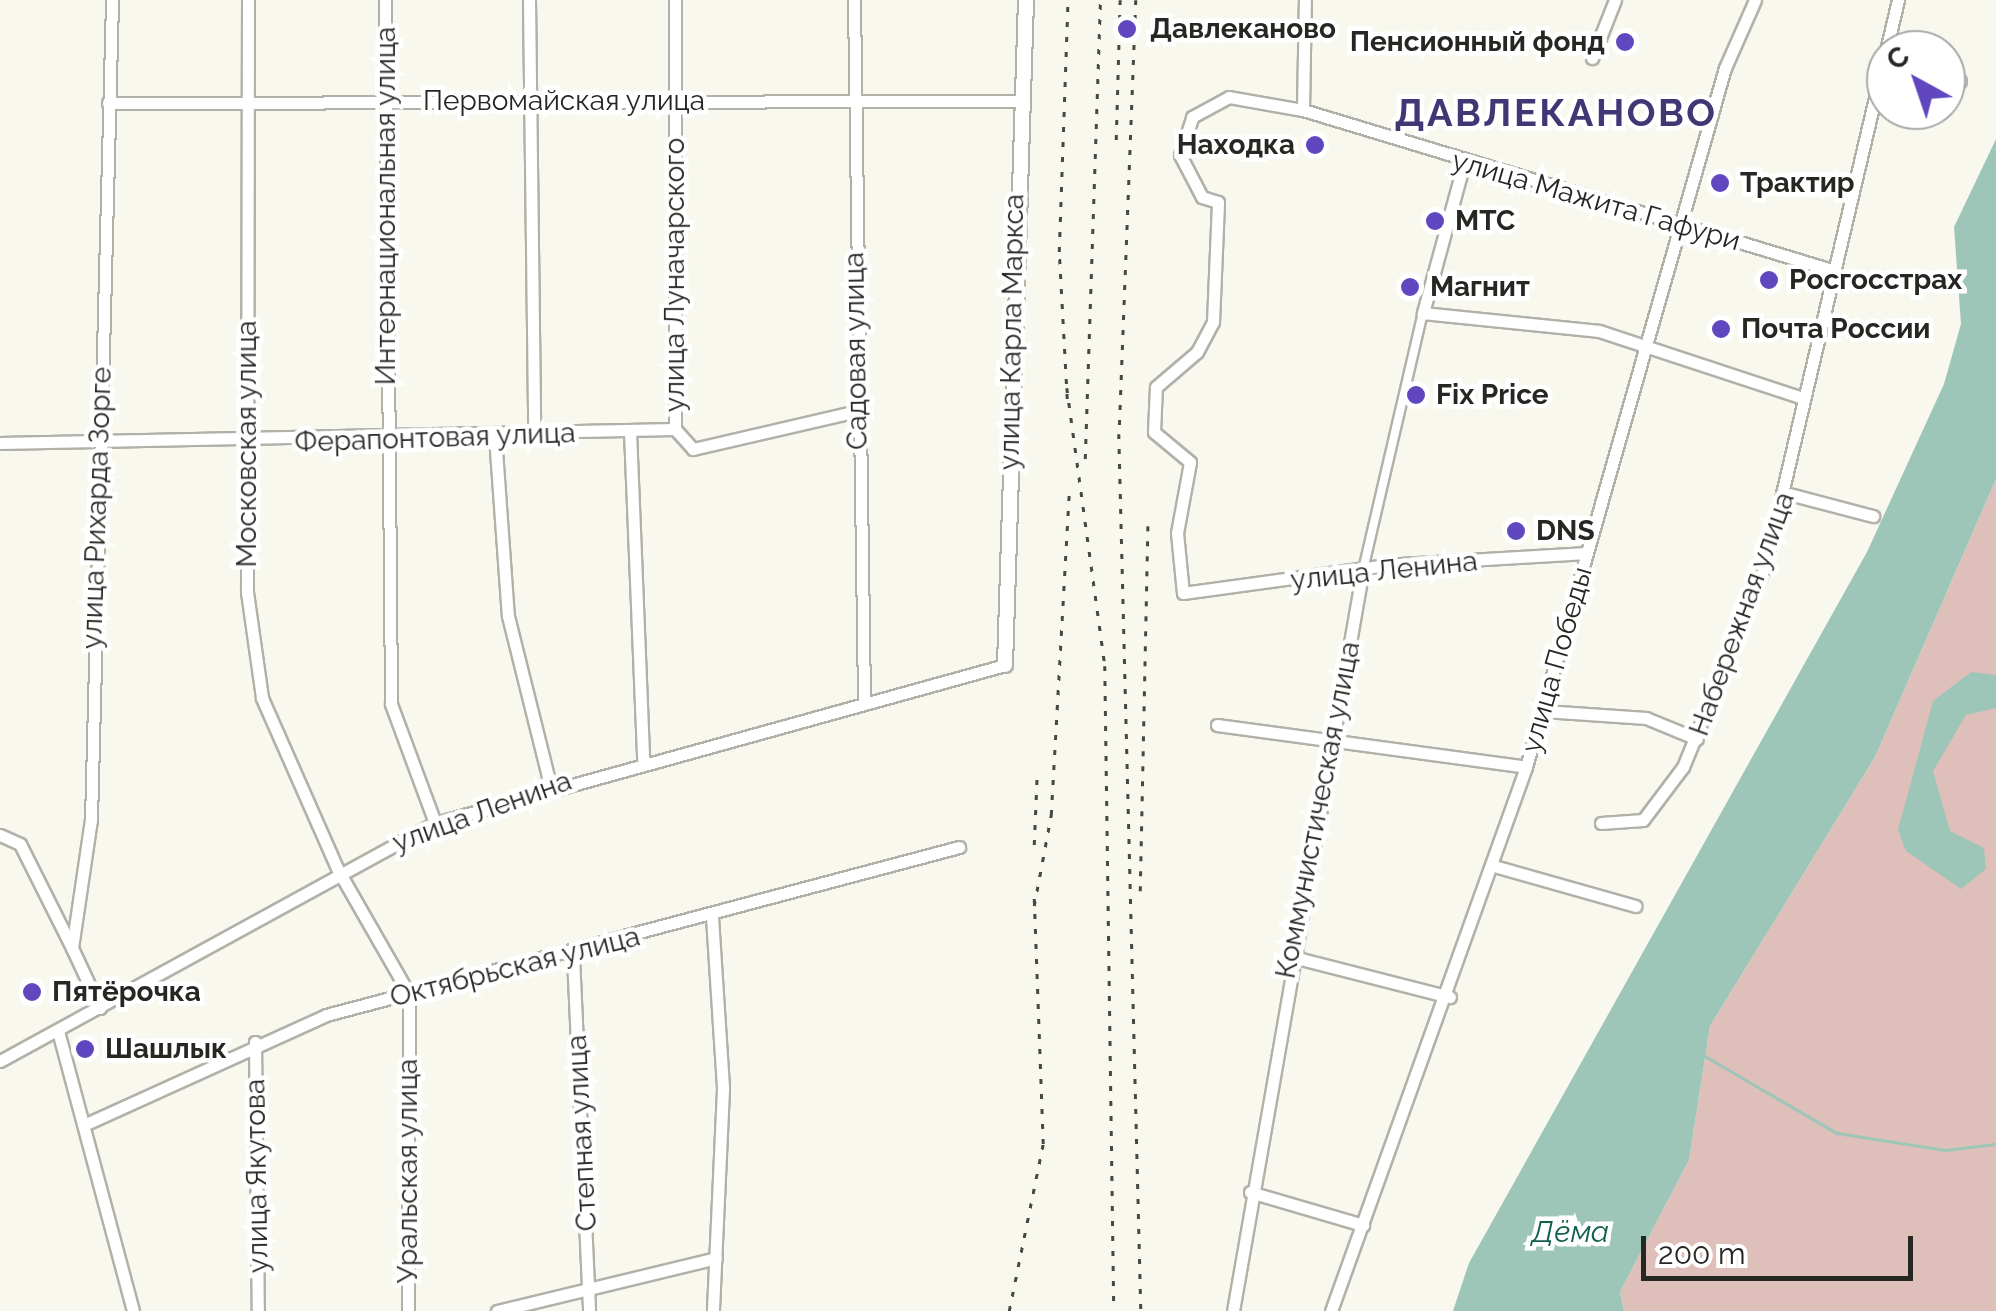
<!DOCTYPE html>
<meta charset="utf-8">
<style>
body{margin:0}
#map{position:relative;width:1996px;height:1311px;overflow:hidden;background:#f8f8ef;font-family:Raleway,sans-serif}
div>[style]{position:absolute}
.green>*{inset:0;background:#debfb9}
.water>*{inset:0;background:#9dc6b8}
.stream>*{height:2.5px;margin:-1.25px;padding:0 1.25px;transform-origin:1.25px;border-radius:1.25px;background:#9dc6b8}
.roads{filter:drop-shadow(2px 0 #b2b1a9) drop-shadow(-2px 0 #b2b1a9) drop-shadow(0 2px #b2b1a9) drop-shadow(0 -2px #b2b1a9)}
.pedestrian>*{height:8px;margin:-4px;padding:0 4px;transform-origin:4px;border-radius:4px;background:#fff}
.minor>*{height:11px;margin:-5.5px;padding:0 5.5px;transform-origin:5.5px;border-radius:5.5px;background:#fff}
.tertiary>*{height:14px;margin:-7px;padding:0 7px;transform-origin:7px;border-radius:7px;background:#fff}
.rail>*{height:2.5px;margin-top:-1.25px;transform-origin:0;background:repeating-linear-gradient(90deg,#474743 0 5px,transparent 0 15px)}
.dots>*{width:28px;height:28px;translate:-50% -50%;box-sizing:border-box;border:5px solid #fff;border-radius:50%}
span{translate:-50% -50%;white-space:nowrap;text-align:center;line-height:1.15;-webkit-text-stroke:9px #fff;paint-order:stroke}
.poi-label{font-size:28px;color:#262623;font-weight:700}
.left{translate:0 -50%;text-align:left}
.right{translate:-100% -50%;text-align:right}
.street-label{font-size:28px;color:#262623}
.water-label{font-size:30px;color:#125f4d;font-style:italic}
.district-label{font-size:38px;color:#413774;font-weight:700;letter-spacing:2.5px}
.north{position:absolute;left:1866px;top:30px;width:100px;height:100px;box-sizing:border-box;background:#fff;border:2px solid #a8a8a7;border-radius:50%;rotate:320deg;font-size:28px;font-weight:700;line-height:40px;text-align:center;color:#262623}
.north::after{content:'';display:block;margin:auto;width:35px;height:45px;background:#6047bf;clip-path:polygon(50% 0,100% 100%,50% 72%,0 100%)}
.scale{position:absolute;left:1641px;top:1236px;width:272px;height:45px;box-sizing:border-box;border:5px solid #262623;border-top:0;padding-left:12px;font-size:30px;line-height:35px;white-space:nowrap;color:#262623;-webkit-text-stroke:8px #fff;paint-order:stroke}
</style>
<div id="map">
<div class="green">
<div style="clip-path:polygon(1996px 479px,1996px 1311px,1624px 1311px,1620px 1292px,1689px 1160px,1710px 1026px,1875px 757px)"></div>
</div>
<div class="water">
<div style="clip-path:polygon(1996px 139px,1996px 479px,1875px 757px,1710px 1026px,1689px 1160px,1620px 1292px,1624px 1311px,1453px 1311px,1469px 1263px,1867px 552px,1944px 384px,1961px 324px,1954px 227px)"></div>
<div style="clip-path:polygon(1971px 672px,1996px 675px,1996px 708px,1966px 715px,1933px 771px,1950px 831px,1984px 848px,1986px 869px,1961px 889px,1906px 851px,1898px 830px,1933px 701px)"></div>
</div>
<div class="stream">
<div style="left:1705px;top:1056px;width:153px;rotate:30.3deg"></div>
<div style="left:1837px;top:1133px;width:109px;rotate:8.9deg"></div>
<div style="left:1945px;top:1150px;width:51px;rotate:-6.7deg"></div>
</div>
<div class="roads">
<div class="pedestrian">
<div style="left:1363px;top:570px;width:264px;rotate:-76.9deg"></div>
</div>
<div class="minor">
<div style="left:248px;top:0;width:592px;rotate:90.1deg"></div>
<div style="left:247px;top:592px;width:107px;rotate:81.9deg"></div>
<div style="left:262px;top:698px;width:188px;rotate:66.2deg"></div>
<div style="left:338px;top:870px;width:143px;rotate:60.2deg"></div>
<div style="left:409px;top:994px;width:317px;rotate:90.2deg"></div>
<div style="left:385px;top:0;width:704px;rotate:89.51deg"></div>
<div style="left:391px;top:704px;width:127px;rotate:69.7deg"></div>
<div style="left:529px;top:0;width:434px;rotate:89.3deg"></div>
<div style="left:854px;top:0;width:702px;rotate:89.18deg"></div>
<div style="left:1592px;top:58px;width:62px;rotate:-68.4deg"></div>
<div style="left:1946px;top:82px;width:14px;rotate:-4deg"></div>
<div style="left:108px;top:103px;width:912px;rotate:-0.13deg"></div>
<div style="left:1303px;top:110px;width:110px;rotate:-89deg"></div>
<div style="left:1464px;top:163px;width:156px;rotate:105.3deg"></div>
<div style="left:1423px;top:313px;width:177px;rotate:5.8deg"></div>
<div style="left:1599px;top:331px;width:215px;rotate:18.2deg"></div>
<div style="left:675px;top:429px;width:429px;rotate:-90deg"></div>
<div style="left:630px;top:431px;width:329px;rotate:87.7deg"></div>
<div style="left:495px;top:436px;width:180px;rotate:85.9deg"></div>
<div style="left:508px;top:616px;width:173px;rotate:76deg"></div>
<div style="left:0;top:443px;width:675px;rotate:-1.19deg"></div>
<div style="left:675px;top:429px;width:27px;rotate:48deg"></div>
<div style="left:693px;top:449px;width:168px;rotate:-13deg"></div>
<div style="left:1789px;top:494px;width:87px;rotate:14.7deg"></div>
<div style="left:1587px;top:553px;width:200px;rotate:176.6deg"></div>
<div style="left:1387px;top:565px;width:206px;rotate:172.2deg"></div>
<div style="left:1183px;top:593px;width:60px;rotate:-95.7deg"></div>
<div style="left:1177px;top:533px;width:72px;rotate:-79.6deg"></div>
<div style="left:1190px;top:462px;width:47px;rotate:-140.2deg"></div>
<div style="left:1154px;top:432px;width:45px;rotate:-87.5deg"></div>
<div style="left:1156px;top:387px;width:54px;rotate:-40.5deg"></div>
<div style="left:1197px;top:352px;width:34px;rotate:-62deg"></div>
<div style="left:1213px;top:322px;width:120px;rotate:-87.6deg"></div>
<div style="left:1218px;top:202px;width:17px;rotate:-163deg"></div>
<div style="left:1202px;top:197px;width:47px;rotate:-117.6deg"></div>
<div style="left:1180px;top:155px;width:40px;rotate:-72deg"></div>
<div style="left:1192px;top:117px;width:42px;rotate:-28.4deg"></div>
<div style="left:1229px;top:97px;width:75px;rotate:10deg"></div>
<div style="left:1303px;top:110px;width:553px;rotate:16.83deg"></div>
<div style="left:1544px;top:711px;width:102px;rotate:3.9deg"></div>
<div style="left:1646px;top:718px;width:55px;rotate:22.4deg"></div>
<div style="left:1217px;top:725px;width:312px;rotate:7.7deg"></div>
<div style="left:1601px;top:823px;width:42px;rotate:-4.1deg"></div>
<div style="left:1643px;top:820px;width:66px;rotate:-53deg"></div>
<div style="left:1683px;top:767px;width:217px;rotate:-67.8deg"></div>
<div style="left:1765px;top:566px;width:581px;rotate:-76.78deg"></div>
<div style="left:0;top:835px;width:22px;rotate:24deg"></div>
<div style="left:20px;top:844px;width:116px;rotate:63.4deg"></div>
<div style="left:1494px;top:866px;width:147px;rotate:15.8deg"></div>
<div style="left:712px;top:917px;width:172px;rotate:86.3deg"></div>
<div style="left:723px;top:1089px;width:222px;rotate:92.6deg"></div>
<div style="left:573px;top:956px;width:355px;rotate:87.4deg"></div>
<div style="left:1289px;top:956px;width:166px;rotate:14.3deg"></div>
<div style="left:100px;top:1008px;width:66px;rotate:-115deg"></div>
<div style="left:72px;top:948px;width:129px;rotate:-81.6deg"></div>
<div style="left:91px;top:820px;width:820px;rotate:-88.53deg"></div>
<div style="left:58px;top:1031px;width:290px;rotate:75deg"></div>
<div style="left:255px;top:1042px;width:269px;rotate:89.4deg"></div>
<div style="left:0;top:1061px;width:496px;rotate:-28.7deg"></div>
<div style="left:435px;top:823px;width:591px;rotate:-15.49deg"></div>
<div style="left:86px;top:1124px;width:264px;rotate:-24.4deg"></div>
<div style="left:326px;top:1015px;width:655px;rotate:-14.86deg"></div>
<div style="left:1250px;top:1192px;width:118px;rotate:16.3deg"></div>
<div style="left:497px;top:1311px;width:225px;rotate:-13.6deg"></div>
<div style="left:1233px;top:1311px;width:748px;rotate:-80.07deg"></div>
<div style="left:1331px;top:1311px;width:578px;rotate:-70.28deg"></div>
<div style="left:1526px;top:767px;width:727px;rotate:-74.11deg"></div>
<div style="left:1725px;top:68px;width:74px;rotate:-66.2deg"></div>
</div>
<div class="tertiary">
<div style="left:1005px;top:665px;width:665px;rotate:-88.19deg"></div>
</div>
</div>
<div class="rail">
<div style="left:1136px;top:0;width:434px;rotate:92.2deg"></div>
<div style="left:1119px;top:434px;width:877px;rotate:88.56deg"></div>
<div style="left:1116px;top:140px;width:140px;rotate:-88.4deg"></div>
<div style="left:1067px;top:388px;width:281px;rotate:82.2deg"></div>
<div style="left:1105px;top:666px;width:645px;rotate:89.2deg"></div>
<div style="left:1067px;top:399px;width:147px;rotate:-93.1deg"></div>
<div style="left:1059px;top:252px;width:252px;rotate:-88deg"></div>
<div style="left:1085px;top:459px;width:459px;rotate:-88.1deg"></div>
<div style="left:1034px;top:845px;width:71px;rotate:-87.6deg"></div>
<div style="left:1140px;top:891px;width:373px;rotate:-88.8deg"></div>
<div style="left:1034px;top:906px;width:93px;rotate:-79.4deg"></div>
<div style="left:1051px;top:815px;width:322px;rotate:-86.8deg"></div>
<div style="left:1009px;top:1311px;width:170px;rotate:-78.5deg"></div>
<div style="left:1043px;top:1144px;width:249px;rotate:-92.1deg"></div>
</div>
<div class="dots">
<div style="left:1127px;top:29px;background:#6047bf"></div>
<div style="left:1625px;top:42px;background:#6047bf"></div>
<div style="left:1315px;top:145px;background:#6047bf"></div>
<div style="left:1720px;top:183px;background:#6047bf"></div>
<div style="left:1435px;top:221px;background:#6047bf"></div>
<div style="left:1769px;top:280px;background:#6047bf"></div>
<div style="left:1410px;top:287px;background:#6047bf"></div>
<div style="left:1721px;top:329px;background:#6047bf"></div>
<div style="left:1416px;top:395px;background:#6047bf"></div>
<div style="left:1516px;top:531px;background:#6047bf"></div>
<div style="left:32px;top:992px;background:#6047bf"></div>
<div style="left:85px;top:1049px;background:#6047bf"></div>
</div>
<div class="poi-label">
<span class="left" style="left:1150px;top:29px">Давлеканово</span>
<span class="right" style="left:1605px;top:42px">Пенсионный фонд</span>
<span class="right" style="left:1295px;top:145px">Находка</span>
<span class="left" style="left:1740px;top:183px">Трактир</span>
<span class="left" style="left:1455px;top:221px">МТС</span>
<span class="left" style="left:1789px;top:280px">Росгосстрах</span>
<span class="left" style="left:1430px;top:287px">Магнит</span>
<span class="left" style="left:1741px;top:329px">Почта России</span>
<span class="left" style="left:1436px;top:395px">Fix Price</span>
<span class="left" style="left:1536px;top:531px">DNS</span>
<span class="left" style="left:52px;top:992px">Пятёрочка</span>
<span class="left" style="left:105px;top:1049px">Шашлык</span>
</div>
<div class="street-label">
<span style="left:564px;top:101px">Первомайская улица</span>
<span style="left:1596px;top:201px;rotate:16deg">улица Мажита Гафури</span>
<span style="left:386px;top:206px;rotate:-90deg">Интернациональная улица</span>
<span style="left:675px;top:275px;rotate:-90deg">улица Луначарского</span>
<span style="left:1012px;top:332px;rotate:-89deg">улица Карла Маркса</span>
<span style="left:856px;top:351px;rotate:-91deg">Садовая улица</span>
<span style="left:435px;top:438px;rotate:-2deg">Ферапонтовая улица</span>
<span style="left:247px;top:444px;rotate:-90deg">Московская улица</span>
<span style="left:97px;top:508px;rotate:-88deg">улица Рихарда Зорге</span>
<span style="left:1384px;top:571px;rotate:-6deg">улица Ленина</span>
<span style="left:1742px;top:614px;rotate:-70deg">Набережная улица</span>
<span style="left:1557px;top:660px;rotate:-74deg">улица Победы</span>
<span style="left:1318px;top:810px;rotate:-79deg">Коммунистическая улица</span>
<span style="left:482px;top:812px;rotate:-20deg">улица Ленина</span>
<span style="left:515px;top:967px;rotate:-14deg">Октябрьская улица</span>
<span style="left:582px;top:1133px;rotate:-93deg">Степная улица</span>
<span style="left:408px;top:1171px;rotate:-90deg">Уральская улица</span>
<span style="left:257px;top:1176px;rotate:-91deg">улица Якутова</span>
</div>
<div class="water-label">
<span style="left:1570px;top:1232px">Дёма</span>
</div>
<div class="district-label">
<span style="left:1556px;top:113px">ДАВЛЕКАНОВО</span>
</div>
<div class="north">С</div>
<div class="scale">200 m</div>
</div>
